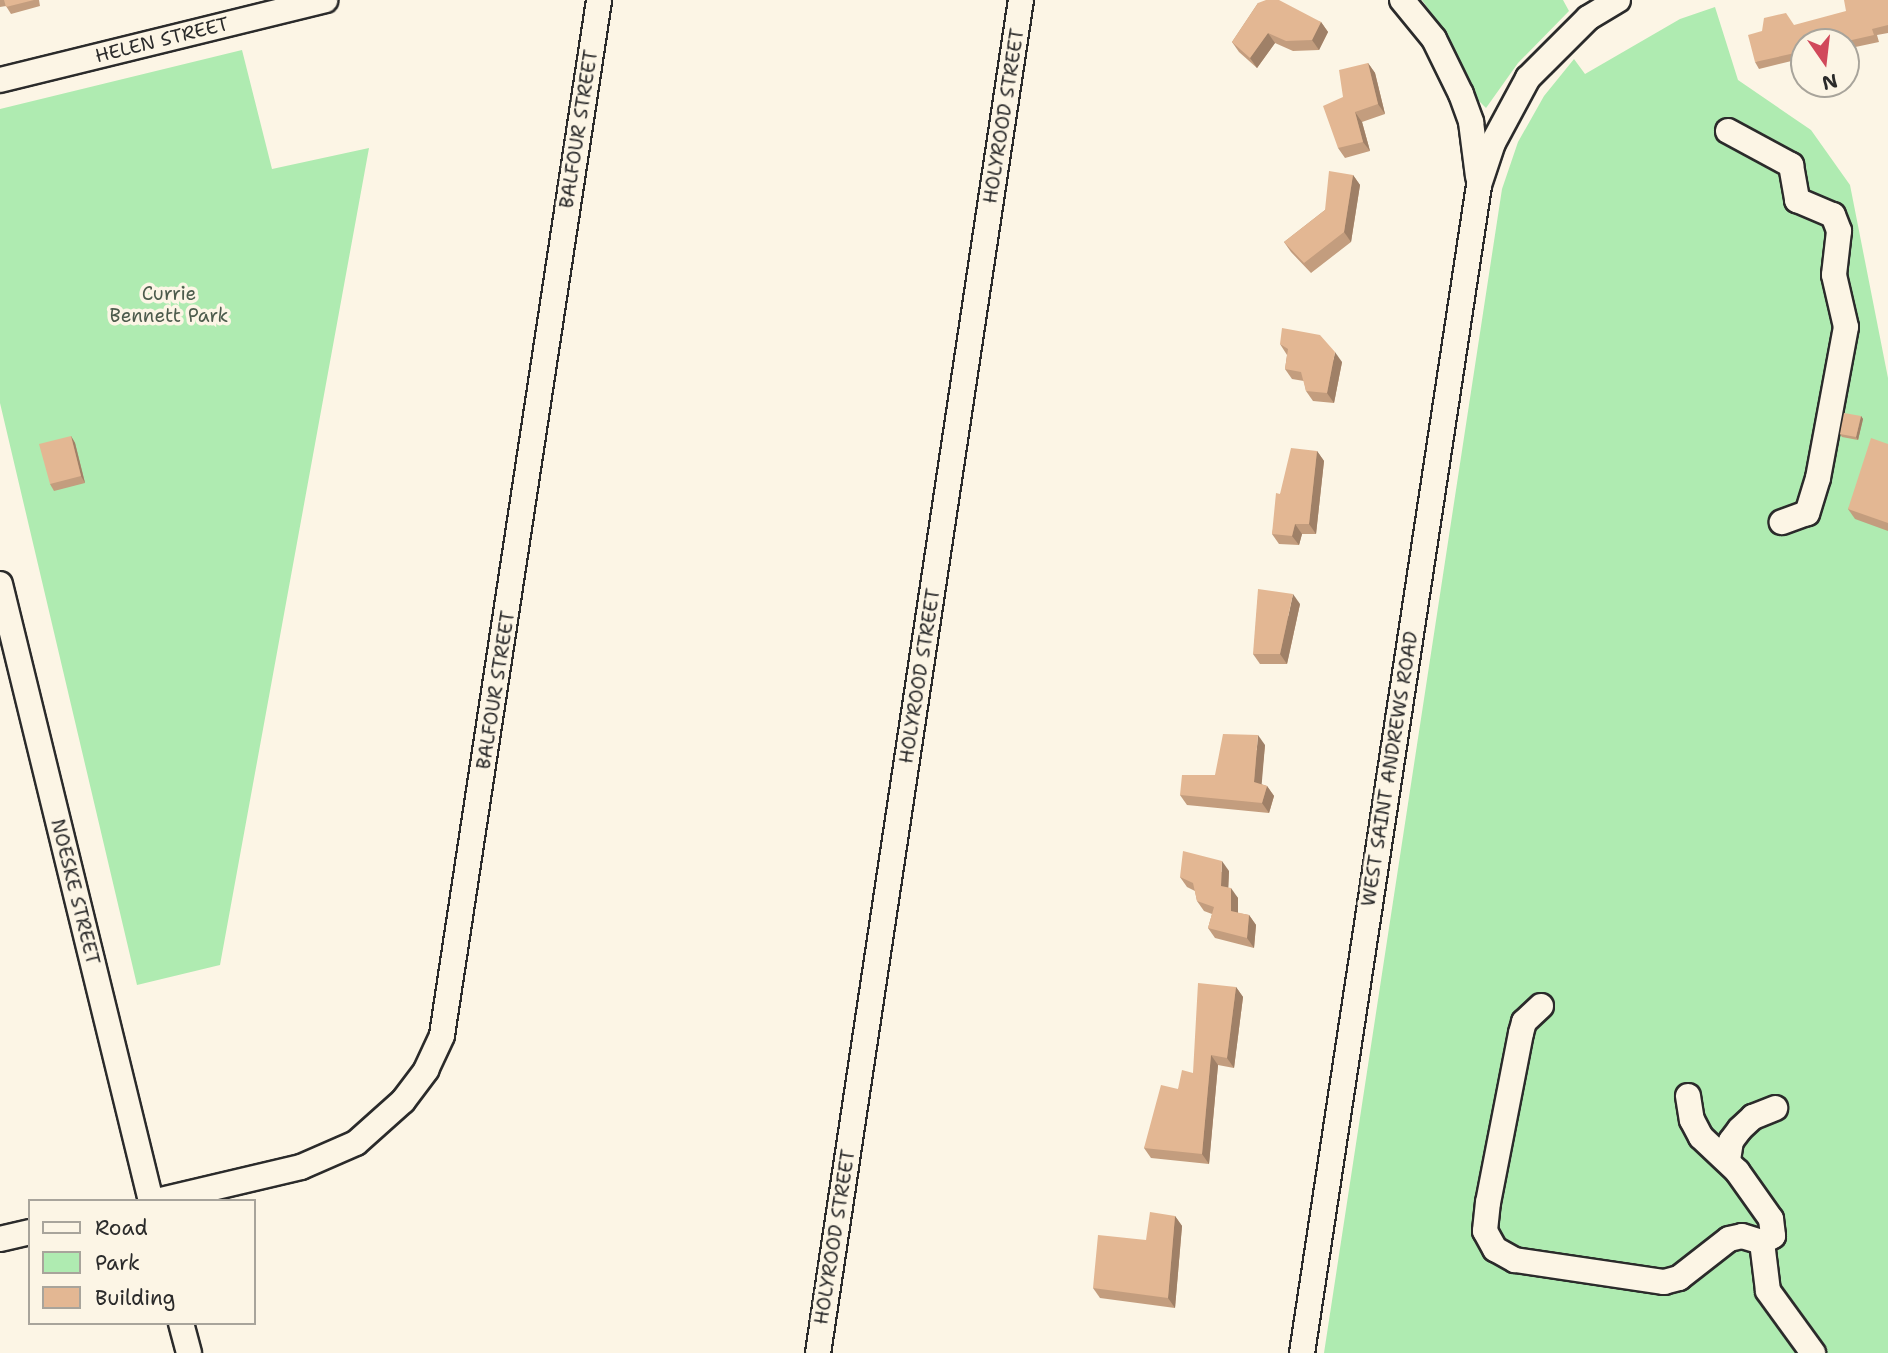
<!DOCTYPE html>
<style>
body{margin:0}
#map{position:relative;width:1888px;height:1353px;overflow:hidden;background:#fcf5e5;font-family:"Shantell Sans",sans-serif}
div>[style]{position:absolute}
.green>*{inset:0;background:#afebb1}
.roads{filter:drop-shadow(2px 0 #2b2b2b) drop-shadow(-2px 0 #2b2b2b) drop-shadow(0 2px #2b2b2b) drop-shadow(0 -2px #2b2b2b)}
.minor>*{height:24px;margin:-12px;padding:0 12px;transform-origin:12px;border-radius:12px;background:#fcf5e5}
.wall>*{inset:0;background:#c39d7e}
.shaded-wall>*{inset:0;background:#9f8067}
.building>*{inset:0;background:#e3b793}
span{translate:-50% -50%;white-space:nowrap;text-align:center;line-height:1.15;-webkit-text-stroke:7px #fcf5e5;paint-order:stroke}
.street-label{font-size:19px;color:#2b2b2b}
.park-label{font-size:19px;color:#4c5b4c}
.legend{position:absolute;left:28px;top:1199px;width:228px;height:126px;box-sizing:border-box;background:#fcf5e5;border:2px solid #a8a49b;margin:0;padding:9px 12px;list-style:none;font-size:21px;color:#2b2b2b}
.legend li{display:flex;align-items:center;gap:14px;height:35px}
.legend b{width:35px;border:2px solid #a8a49b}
.north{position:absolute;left:1790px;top:28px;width:70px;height:70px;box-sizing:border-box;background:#fcf5e5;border:2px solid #a8a49b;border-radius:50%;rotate:166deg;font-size:19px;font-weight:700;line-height:28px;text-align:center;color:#2b2b2b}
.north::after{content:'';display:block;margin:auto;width:24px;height:32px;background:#d1495b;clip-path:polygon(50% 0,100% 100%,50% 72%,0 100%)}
</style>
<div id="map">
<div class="green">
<div style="clip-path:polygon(1422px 0,1563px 0,1569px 11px,1518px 63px,1486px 108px,1478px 100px,1451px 41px)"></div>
<div style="clip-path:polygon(1715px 7px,1738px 80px,1811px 130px,1850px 185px,1888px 378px,1888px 1353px,1324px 1353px,1502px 189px,1518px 142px,1544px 96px,1574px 59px,1585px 74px,1680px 19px)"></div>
<div style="clip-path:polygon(242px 50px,272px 169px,369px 148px,220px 965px,137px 985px,0 403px,0 109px)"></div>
</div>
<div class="roads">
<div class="minor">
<div style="left:1402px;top:0;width:50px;rotate:50.6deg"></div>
<div style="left:1434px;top:39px;width:61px;rotate:63.9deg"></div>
<div style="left:1461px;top:94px;width:30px;rotate:70deg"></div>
<div style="left:1471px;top:122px;width:55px;rotate:82.7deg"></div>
<div style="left:0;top:80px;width:335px;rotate:-13.8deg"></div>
<div style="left:1728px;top:131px;width:72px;rotate:28.4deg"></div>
<div style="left:1791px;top:165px;width:36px;rotate:80deg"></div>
<div style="left:1797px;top:200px;width:39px;rotate:23deg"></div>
<div style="left:1833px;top:215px;width:17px;rotate:69deg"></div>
<div style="left:1839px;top:231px;width:44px;rotate:96.5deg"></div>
<div style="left:1834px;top:275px;width:53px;rotate:77deg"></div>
<div style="left:1846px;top:327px;width:154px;rotate:100.5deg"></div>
<div style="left:1818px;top:478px;width:37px;rotate:107deg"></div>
<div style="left:1807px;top:513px;width:27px;rotate:160deg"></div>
<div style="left:0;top:584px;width:635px;rotate:76.25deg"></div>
<div style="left:1541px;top:1006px;width:23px;rotate:137deg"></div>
<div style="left:1524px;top:1022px;width:11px;rotate:105deg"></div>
<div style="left:1521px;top:1033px;width:172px;rotate:101deg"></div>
<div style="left:1488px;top:1202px;width:29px;rotate:96deg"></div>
<div style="left:1485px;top:1231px;width:21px;rotate:61deg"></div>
<div style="left:1495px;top:1249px;width:23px;rotate:29deg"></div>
<div style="left:1515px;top:1260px;width:151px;rotate:8.4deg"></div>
<div style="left:1664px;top:1282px;width:16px;rotate:-15deg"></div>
<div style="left:1679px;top:1278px;width:63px;rotate:-38deg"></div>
<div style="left:1729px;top:1239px;width:13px;rotate:-13deg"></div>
<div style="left:1742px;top:1236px;width:21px;rotate:17deg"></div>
<div style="left:1688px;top:1096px;width:24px;rotate:81deg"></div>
<div style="left:1692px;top:1120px;width:19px;rotate:62deg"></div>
<div style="left:1701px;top:1137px;width:50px;rotate:43.4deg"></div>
<div style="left:1737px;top:1171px;width:59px;rotate:54.7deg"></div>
<div style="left:1771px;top:1219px;width:17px;rotate:83deg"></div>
<div style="left:1773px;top:1236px;width:13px;rotate:151deg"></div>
<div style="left:1762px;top:1242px;width:49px;rotate:83deg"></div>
<div style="left:1768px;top:1291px;width:77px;rotate:54deg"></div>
<div style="left:1728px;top:1160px;width:19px;rotate:-81deg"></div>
<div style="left:1731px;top:1141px;width:15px;rotate:-53deg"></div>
<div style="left:1740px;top:1129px;width:18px;rotate:-43deg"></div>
<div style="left:1753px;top:1117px;width:24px;rotate:-22deg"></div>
<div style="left:157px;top:1201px;width:148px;rotate:-13.3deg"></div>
<div style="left:301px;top:1167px;width:60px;rotate:-23.6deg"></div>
<div style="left:356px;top:1143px;width:63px;rotate:-41.8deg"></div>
<div style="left:403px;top:1101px;width:39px;rotate:-53deg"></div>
<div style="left:426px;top:1070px;width:38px;rotate:-65deg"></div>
<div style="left:442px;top:1035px;width:1047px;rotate:-81.37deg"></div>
<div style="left:0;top:1239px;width:31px;rotate:-13deg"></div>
<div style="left:181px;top:1323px;width:31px;rotate:75deg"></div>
<div style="left:818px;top:1353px;width:1368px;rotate:-81.47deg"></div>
<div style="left:1302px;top:1353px;width:1181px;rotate:-81.38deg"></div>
<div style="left:1479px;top:185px;width:44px;rotate:-71.6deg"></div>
<div style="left:1493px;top:143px;width:74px;rotate:-61.7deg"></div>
<div style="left:1528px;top:78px;width:85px;rotate:-45deg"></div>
<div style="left:1588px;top:18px;width:35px;rotate:-31deg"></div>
</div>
</div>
<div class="wall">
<div style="clip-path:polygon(0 0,39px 0,40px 6px,11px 14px,6px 6px,0 7px)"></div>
<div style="clip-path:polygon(1888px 0,1888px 33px,1877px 35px,1879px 42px,1846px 49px,1846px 42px,1804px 42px,1804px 58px,1759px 69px,1755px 62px)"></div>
<div style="clip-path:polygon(1258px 3px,1321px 22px,1328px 32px,1319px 50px,1293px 51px,1275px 43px,1257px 68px,1239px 52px,1232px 42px)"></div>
<div style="clip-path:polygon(1368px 63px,1375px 73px,1385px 114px,1362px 122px,1370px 151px,1345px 158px,1338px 148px,1343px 97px)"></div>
<div style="clip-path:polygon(1353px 175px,1360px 185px,1351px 242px,1311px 273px,1291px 252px,1284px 242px,1325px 210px)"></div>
<div style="clip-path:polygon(1280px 344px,1342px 362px,1334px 403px,1313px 401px,1306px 391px,1304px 381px,1292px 379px,1285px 369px,1287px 355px)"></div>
<div style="clip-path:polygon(1861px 416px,1863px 419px,1858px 440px,1842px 437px,1840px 434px)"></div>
<div style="clip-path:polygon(71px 436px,75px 443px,85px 483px,54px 491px,50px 484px)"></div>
<div style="clip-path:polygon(1888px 444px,1888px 531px,1855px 519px,1848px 509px)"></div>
<div style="clip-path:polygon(1317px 451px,1324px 461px,1316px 534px,1302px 534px,1299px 545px,1279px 544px,1272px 534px,1280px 494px)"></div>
<div style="clip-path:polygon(1300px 604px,1287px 664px,1260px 664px,1253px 654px)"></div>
<div style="clip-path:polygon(1265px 745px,1261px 784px,1267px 786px,1274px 796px,1269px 813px,1187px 805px,1180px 795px,1215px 775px)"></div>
<div style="clip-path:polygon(1229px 871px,1228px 888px,1238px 898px,1238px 913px,1249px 915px,1256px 925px,1254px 948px,1215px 938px,1208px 928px,1212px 914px,1204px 911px,1197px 901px,1195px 891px,1187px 887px,1180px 877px)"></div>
<div style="clip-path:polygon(1236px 987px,1243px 997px,1234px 1068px,1218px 1065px,1209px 1164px,1151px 1158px,1144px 1148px,1178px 1089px,1193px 1073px)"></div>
<div style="clip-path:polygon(1175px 1216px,1182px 1226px,1175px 1308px,1100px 1298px,1093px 1288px)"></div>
</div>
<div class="shaded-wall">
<div style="clip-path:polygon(1321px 22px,1328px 32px,1319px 50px,1312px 40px)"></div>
<div style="clip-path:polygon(1268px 33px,1275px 43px,1257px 68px,1250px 58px)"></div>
<div style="clip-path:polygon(1368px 63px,1375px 73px,1385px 114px,1378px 104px)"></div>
<div style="clip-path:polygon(1355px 112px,1362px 122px,1370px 151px,1363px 142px)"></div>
<div style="clip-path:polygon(1353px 175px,1360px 185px,1351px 242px,1344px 232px)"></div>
<div style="clip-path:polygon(1335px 352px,1342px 362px,1334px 403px,1327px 393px)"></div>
<div style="clip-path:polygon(1861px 416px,1863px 419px,1858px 440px,1856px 437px)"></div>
<div style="clip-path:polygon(71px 436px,75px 443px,85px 483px,81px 476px)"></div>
<div style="clip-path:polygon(1317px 451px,1324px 461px,1316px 534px,1309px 524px)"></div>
<div style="clip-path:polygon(1295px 524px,1302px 534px,1299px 545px,1292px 536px)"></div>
<div style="clip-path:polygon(1293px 594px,1300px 604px,1287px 664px,1280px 654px)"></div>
<div style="clip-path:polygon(1258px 735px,1265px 745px,1261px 792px,1254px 782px)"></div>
<div style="clip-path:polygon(1267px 786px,1274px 796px,1269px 813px,1262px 803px)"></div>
<div style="clip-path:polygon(1222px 861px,1229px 871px,1228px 896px,1221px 886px)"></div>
<div style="clip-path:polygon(1231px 888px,1238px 898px,1238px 921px,1231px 911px)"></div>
<div style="clip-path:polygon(1249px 915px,1256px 925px,1254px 948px,1247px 938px)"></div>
<div style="clip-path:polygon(1236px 987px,1243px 997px,1234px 1068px,1227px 1058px)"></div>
<div style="clip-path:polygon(1211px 1055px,1218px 1065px,1209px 1164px,1202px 1154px)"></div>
<div style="clip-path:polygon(1175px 1216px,1182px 1226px,1175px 1308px,1168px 1298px)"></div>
</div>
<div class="building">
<div style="clip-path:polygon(4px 0,34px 0,6px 7px)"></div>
<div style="clip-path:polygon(1266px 0,1279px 0,1321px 22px,1312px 40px,1286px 41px,1268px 33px,1250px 58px,1232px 42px,1258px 3px)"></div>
<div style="clip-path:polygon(1844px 0,1888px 0,1888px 25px,1872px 29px,1874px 35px,1843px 42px,1804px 42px,1804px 51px,1755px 62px,1748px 35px,1762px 31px,1764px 18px,1786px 13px,1794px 25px,1846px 11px)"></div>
<div style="clip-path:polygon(1368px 63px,1378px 104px,1355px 112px,1363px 142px,1338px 148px,1323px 106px,1343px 97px,1339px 70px)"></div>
<div style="clip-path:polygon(1329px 171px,1353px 175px,1344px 232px,1304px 263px,1284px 242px,1325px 210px)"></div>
<div style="clip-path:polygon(1282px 328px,1320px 335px,1335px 352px,1327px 393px,1306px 391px,1301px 372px,1285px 369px,1288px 349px,1280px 344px)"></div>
<div style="clip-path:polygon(1844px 413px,1861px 416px,1856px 437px,1840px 434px)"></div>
<div style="clip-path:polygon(71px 436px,81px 476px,50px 484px,39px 444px)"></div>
<div style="clip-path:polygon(1871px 438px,1888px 444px,1888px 523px,1848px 509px)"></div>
<div style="clip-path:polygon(1291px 448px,1317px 451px,1309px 524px,1295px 524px,1292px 536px,1272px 534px,1276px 493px,1280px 494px)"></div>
<div style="clip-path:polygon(1258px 589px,1293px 594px,1280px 654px,1253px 654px)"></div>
<div style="clip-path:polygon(1223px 734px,1258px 735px,1254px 782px,1267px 786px,1262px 803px,1180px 795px,1182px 775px,1215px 775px)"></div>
<div style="clip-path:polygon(1183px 851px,1222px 861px,1221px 886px,1231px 888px,1231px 911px,1249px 915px,1247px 938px,1208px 928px,1214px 907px,1197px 901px,1193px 883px,1180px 877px)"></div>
<div style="clip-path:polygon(1198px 983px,1236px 987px,1227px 1058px,1211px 1055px,1202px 1154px,1144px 1148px,1161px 1085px,1178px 1089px,1182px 1070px,1193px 1073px)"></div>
<div style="clip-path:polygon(1150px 1212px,1175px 1216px,1168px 1298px,1093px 1288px,1098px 1235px,1146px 1240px)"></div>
</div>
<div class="street-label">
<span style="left:162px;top:40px;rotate:-14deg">HELEN STREET</span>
<span style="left:1004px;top:116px;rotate:-81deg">HOLYROOD STREET</span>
<span style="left:579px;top:129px;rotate:-81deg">BALFOUR STREET</span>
<span style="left:920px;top:676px;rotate:-81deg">HOLYROOD STREET</span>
<span style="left:496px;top:690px;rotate:-81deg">BALFOUR STREET</span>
<span style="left:1390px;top:769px;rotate:-81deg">WEST SAINT ANDREWS ROAD</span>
<span style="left:75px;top:892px;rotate:76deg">NOESKE STREET</span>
<span style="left:835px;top:1237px;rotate:-81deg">HOLYROOD STREET</span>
</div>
<div class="park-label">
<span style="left:169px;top:305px">Currie<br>Bennett Park</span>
</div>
<ul class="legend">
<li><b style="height:9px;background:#fcf5e5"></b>Road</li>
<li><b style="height:19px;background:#afebb1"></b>Park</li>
<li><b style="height:19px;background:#e3b793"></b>Building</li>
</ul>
<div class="north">N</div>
</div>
